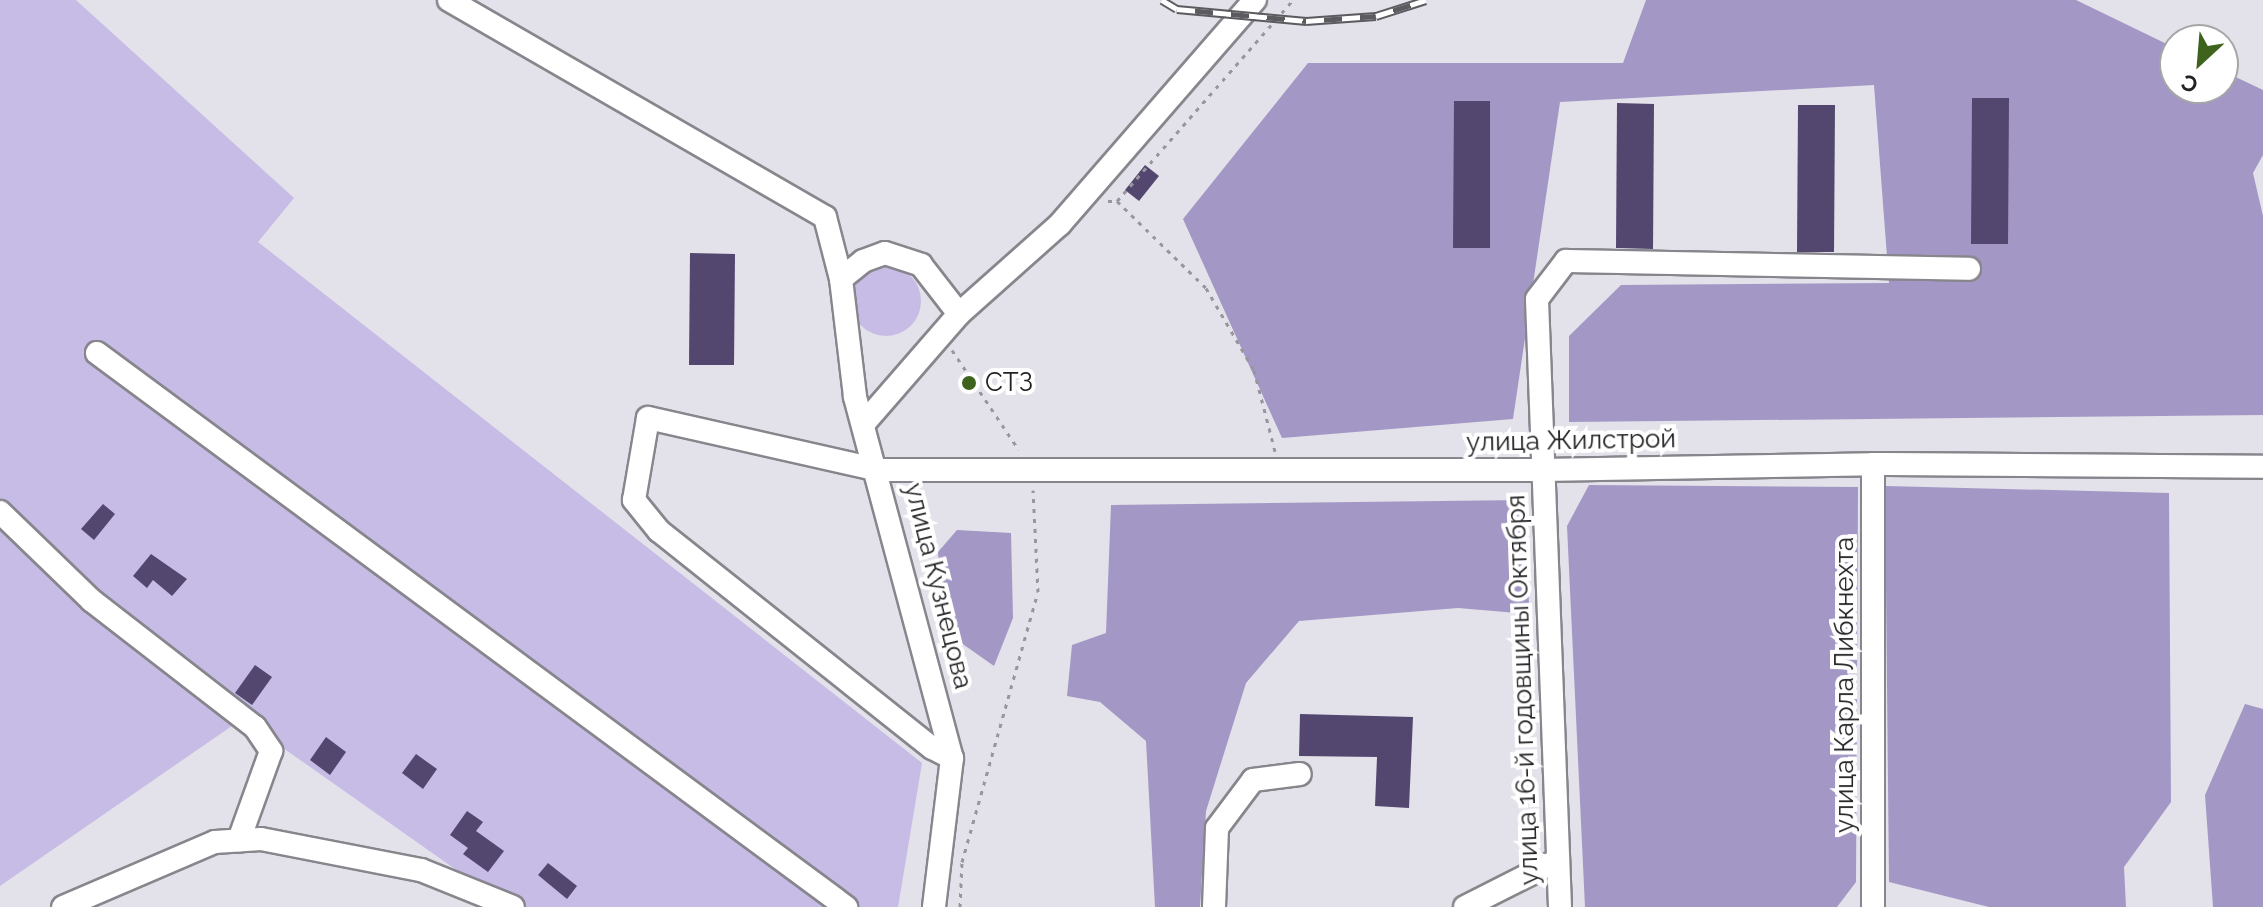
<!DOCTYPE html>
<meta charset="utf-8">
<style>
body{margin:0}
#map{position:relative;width:2263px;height:907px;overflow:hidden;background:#e3e1e9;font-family:Raleway,sans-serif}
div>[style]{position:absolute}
.green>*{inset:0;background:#c7bce6}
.round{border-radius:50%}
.forest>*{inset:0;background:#a397c5}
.building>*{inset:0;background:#534770}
.path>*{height:3px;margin-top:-1.5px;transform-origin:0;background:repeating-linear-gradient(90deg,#98969c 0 4px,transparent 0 10px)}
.roads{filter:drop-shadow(2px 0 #88868d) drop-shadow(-2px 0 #88868d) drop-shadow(0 2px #88868d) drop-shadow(0 -2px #88868d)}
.minor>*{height:22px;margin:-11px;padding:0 11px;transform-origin:11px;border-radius:11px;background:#fff}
.rail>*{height:9px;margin-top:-4.5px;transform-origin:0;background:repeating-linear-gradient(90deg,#fff 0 18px,#5c5b60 0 36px);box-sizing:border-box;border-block:2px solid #5c5b60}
.dots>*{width:22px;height:22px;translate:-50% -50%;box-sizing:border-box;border:4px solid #fff;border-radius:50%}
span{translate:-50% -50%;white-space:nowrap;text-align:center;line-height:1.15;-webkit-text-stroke:8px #fff;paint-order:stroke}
.poi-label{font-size:26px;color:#222124}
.left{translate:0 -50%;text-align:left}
.street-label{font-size:26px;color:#222124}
.north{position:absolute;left:2159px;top:24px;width:80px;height:80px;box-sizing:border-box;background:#fff;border:2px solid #a7a6a7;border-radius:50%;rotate:206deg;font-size:22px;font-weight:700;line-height:32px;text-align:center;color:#222124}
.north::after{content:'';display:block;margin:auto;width:28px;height:36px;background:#3e631c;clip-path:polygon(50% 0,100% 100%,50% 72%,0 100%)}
</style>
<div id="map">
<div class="green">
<div style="clip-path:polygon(0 0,76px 0,294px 198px,258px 242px,922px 763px,898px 907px,509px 907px,242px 719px,0 886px)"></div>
<div class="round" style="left:851px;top:266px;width:70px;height:70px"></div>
</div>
<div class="forest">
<div style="clip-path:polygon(1646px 0,2076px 0,2175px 48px,2175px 88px,2223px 88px,2223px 71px,2263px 90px,2263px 155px,2253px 173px,2263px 216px,2263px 415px,1569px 422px,1569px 336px,1621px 285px,1889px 283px,1874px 85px,1560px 102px,1513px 419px,1282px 438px,1183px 219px,1308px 63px,1623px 63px)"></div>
<div style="clip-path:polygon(1589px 485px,1858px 487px,1856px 882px,1837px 907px,1585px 907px,1567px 526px)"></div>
<div style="clip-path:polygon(1885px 486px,2169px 493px,2171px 802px,2124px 867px,2126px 907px,1989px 907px,1889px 882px)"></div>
<div style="clip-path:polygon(1527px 500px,1529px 614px,1458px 608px,1299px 621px,1246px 683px,1206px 811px,1200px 907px,1155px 907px,1146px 741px,1100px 702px,1067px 696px,1072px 645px,1106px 633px,1111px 505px)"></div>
<div style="clip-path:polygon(957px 530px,1011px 533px,1013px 618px,994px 666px,957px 640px,942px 608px,938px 552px)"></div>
<div style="clip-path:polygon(2245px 704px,2263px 709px,2263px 907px,2213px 907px,2205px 795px)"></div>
</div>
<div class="building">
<div style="clip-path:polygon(1972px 98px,2009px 98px,2008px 244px,1971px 244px)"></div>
<div style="clip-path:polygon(1454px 101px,1490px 101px,1490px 248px,1453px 248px)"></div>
<div style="clip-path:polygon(1617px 103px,1654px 104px,1653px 249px,1616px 248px)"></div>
<div style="clip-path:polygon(1798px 105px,1835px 105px,1834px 252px,1797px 252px)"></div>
<div style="clip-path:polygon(1145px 165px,1159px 176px,1139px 201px,1125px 190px)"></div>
<div style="clip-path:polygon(690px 253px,735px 254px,734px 365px,689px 365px)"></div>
<div style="clip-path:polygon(103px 504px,115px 514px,94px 540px,81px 529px)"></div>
<div style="clip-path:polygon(151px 554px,187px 579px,172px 596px,153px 580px,147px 588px,133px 576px)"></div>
<div style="clip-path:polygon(255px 665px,272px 677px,252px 705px,235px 693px)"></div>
<div style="clip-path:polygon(1300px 714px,1413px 717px,1409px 808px,1375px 806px,1377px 757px,1299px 756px)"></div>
<div style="clip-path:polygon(326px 737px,346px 752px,330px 775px,310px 760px)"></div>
<div style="clip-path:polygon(416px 754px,437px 769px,423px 789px,402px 773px)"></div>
<div style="clip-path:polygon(467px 811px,483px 822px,476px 831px,504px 851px,488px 872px,463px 854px,468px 848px,450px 835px)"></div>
<div style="clip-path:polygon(548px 863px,577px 886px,567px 899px,538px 875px)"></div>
</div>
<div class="path">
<div style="left:1108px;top:201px;width:9px"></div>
<div style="left:1117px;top:201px;width:267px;rotate:-48.8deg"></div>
<div style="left:1117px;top:201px;width:124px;rotate:44.3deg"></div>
<div style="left:1206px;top:288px;width:95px;rotate:59.7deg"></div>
<div style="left:1254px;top:370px;width:84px;rotate:75.5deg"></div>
<div style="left:952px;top:350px;width:120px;rotate:56.2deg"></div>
<div style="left:960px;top:907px;width:45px;rotate:-87.5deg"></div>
<div style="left:962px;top:862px;width:280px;rotate:-74.3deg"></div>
<div style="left:1038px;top:592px;width:102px;rotate:-92.8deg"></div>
</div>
<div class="roads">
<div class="minor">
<div style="left:449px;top:0;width:434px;rotate:30deg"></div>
<div style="left:825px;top:217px;width:64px;rotate:75.5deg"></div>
<div style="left:841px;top:279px;width:119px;rotate:83.2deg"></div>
<div style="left:855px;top:397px;width:374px;rotate:75deg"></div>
<div style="left:952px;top:758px;width:150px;rotate:96.9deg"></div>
<div style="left:841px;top:279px;width:28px;rotate:-39deg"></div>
<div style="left:863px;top:261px;width:23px;rotate:-20deg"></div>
<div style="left:885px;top:253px;width:38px;rotate:18deg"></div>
<div style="left:921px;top:265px;width:62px;rotate:52.2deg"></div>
<div style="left:97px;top:353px;width:932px;rotate:36.49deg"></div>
<div style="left:866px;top:421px;width:142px;rotate:-49deg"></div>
<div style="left:959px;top:314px;width:135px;rotate:-41.7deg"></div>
<div style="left:1060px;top:224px;width:297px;rotate:-49deg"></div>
<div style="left:1873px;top:464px;width:443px;rotate:90deg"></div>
<div style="left:0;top:512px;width:127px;rotate:44deg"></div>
<div style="left:91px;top:600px;width:207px;rotate:37.8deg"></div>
<div style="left:255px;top:727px;width:29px;rotate:56deg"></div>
<div style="left:271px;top:751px;width:95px;rotate:109.8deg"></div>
<div style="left:952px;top:758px;width:22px;rotate:-153deg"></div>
<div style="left:932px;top:748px;width:349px;rotate:-141.5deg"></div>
<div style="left:659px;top:531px;width:40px;rotate:-129deg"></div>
<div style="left:634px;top:500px;width:83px;rotate:-80.3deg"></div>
<div style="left:648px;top:418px;width:237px;rotate:12.7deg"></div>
<div style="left:879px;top:470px;width:663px"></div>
<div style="left:1542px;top:470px;width:331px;rotate:-1deg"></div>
<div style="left:1873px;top:464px;width:390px;rotate:0.4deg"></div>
<div style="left:63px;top:907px;width:165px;rotate:-23.2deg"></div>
<div style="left:215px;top:842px;width:46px;rotate:-3.7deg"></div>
<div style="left:261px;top:839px;width:163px;rotate:11deg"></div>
<div style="left:421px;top:870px;width:99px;rotate:21.9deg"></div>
<div style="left:1214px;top:907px;width:79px;rotate:-87.8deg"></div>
<div style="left:1217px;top:828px;width:60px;rotate:-53.1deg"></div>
<div style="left:1253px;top:780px;width:47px;rotate:-7.3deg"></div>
<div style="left:1465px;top:907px;width:104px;rotate:-26.8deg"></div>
<div style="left:1560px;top:907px;width:608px;rotate:-92.17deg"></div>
<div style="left:1537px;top:299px;width:48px;rotate:-52.7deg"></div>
<div style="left:1566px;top:261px;width:403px;rotate:1.1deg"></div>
</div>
</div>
<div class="rail">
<div style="left:1162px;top:0;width:17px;rotate:31deg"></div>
<div style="left:1177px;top:9px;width:130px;rotate:5.3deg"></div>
<div style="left:1306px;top:21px;width:70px;rotate:-4.1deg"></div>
<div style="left:1376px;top:16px;width:52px;rotate:-17.7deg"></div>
</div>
<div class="dots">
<div style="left:969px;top:383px;background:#3e631c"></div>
</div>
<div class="poi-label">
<span class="left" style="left:985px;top:383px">СТЗ</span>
</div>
<div class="street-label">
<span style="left:1571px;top:441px;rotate:-1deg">улица Жилстрой</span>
<span style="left:938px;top:586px;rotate:76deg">улица Кузнецова</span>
<span style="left:1845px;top:685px;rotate:-90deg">улица Карла Либкнехта</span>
<span style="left:1523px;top:690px;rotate:-92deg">улица 16-й годовщины Октября</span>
</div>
<div class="north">С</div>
</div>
